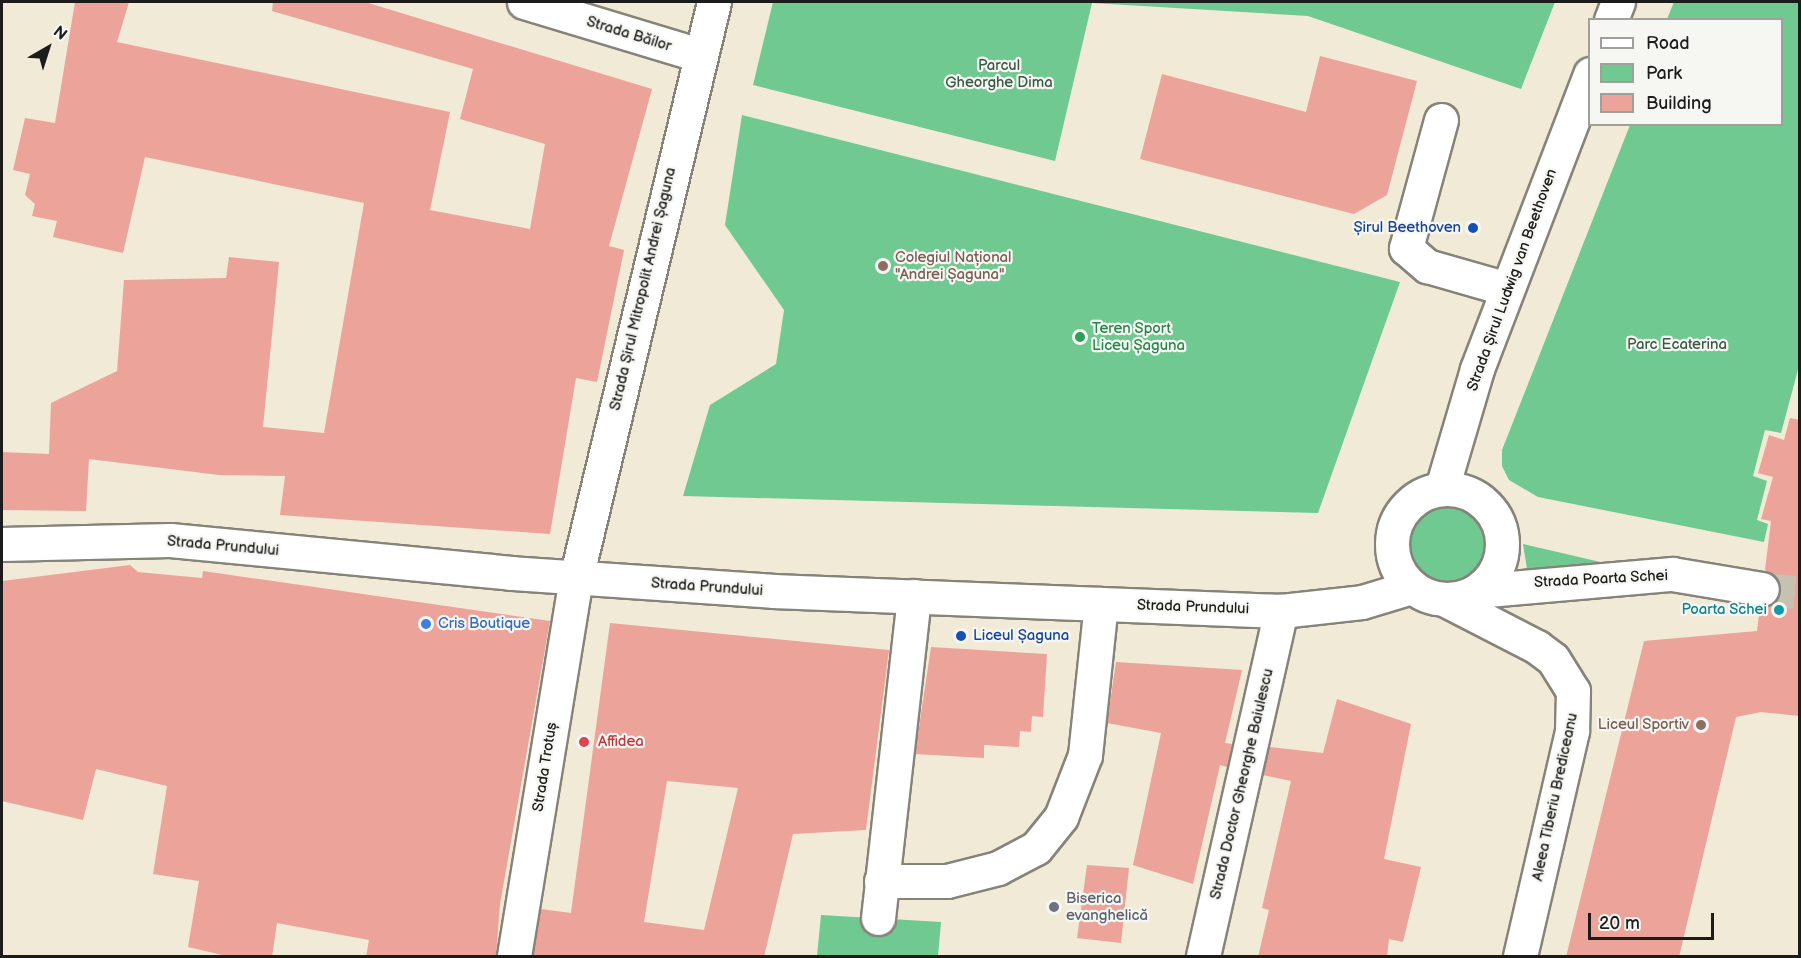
<!DOCTYPE html>
<meta charset="utf-8">
<style>
body{margin:0}
#map{position:relative;width:1801px;height:958px;overflow:hidden;background:#f1ead6;font-family:"Balsamiq Sans",sans-serif}
div>[style]{position:absolute}
.green>*{inset:0;background:#6fc990}
.round{border-radius:50%}
.building>*{inset:0;background:#eca39a}
.minor-tunnel>*{height:33px;margin-top:-16.5px;transform-origin:0;background:repeating-linear-gradient(90deg,#c6c1b1 0 33px,transparent 0 49px)}
.roads{filter:drop-shadow(2px 0 #868379) drop-shadow(-2px 0 #868379) drop-shadow(0 2px #868379) drop-shadow(0 -2px #868379)}
.minor>*{height:33px;margin:-16.5px;padding:0 16.5px;transform-origin:16.5px;border-radius:16.5px;background:#fff}
.minor>.ring{margin:-16.5px;padding:0;box-sizing:content-box;background:none;border:33px solid #fff;border-radius:50%}
.dots>*{width:16px;height:16px;translate:-50% -50%;box-sizing:border-box;border:3px solid #f6f6f2;border-radius:50%}
span{translate:-50% -50%;white-space:nowrap;text-align:center;line-height:1.15;-webkit-text-stroke:4.5px #f6f6f2;paint-order:stroke}
.street-label{font-size:15px;color:#1c1c1c}
.park-label{font-size:15px;color:#395945}
.transit-label{font-size:15px;color:#164399}
.right{translate:-100% -50%;text-align:right}
.left{translate:0 -50%;text-align:left}
.education-label{font-size:15px;color:#785e54}
.leisure-label{font-size:15px;color:#27864d}
.culture-label{font-size:15px;color:#0d838f}
.shop-label{font-size:15px;color:#366cbe}
.health-label{font-size:15px;color:#be3a42}
.worship-label{font-size:15px;color:#5b616d}
.frame{position:absolute;inset:0;border:3px solid #1c1c1c;pointer-events:none}
.legend{position:absolute;left:1588px;top:18px;width:195px;height:108px;box-sizing:border-box;background:#f6f6f2;border:2px solid #9f9f9c;margin:0;padding:8px 10px;list-style:none;font-size:18px;color:#1c1c1c}
.legend li{display:flex;align-items:center;gap:12px;height:30px}
.legend b{width:30px;border:2px solid #9f9f9c}
.north{position:absolute;left:18px;top:18px;width:60px;height:60px;-webkit-text-stroke:4px #f6f6f2;paint-order:stroke;rotate:39deg;font-size:16px;font-weight:700;line-height:24px;text-align:center;color:#1c1c1c}
.north::after{content:'';display:block;margin:auto;width:21px;height:27px;background:#1c1c1c;clip-path:polygon(50% 0,100% 100%,50% 72%,0 100%)}
.scale{position:absolute;left:1588px;top:913px;width:126px;height:27px;box-sizing:border-box;border:3px solid #1c1c1c;border-top:0;padding-left:8px;font-size:18px;line-height:21px;white-space:nowrap;color:#1c1c1c;-webkit-text-stroke:4px #f6f6f2;paint-order:stroke}
</style>
<div id="map">
<div class="green">
<div style="clip-path:polygon(773px 2px,1555px 2px,1521px 89px,1308px 16px,1092px 3px,1055px 161px,753px 85px)"></div>
<div style="clip-path:polygon(1674px 2px,1799px 2px,1799px 366px,1781px 433px,1765px 430px,1753px 476px,1767px 481px,1757px 520px,1768px 524px,1764px 542px,1538px 497px,1509px 480px,1502px 466px,1502px 450px,1630px 125px,1782px 124px,1782px 20px,1667px 19px)"></div>
<div style="clip-path:polygon(742px 115px,1400px 282px,1318px 513px,683px 496px,710px 405px,776px 364px,784px 310px,725px 225px)"></div>
<div class="round" style="left:1406px;top:504px;width:80px;height:80px"></div>
<div style="clip-path:polygon(1523px 544px,1609px 564px,1527px 569px)"></div>
<div style="clip-path:polygon(821px 915px,941px 922px,938px 956px,817px 956px)"></div>
</div>
<div class="building">
<div style="clip-path:polygon(75px 2px,129px 2px,117px 42px,450px 112px,430px 210px,530px 229px,545px 144px,460px 119px,473px 69px,272px 11px,273px 2px,365px 2px,652px 89px,609px 246px,624px 250px,597px 382px,576px 378px,550px 534px,280px 515px,285px 476px,219px 475px,89px 459px,86px 511px,2px 510px,2px 452px,49px 454px,51px 403px,117px 371px,124px 280px,226px 278px,229px 257px,279px 262px,263px 427px,324px 433px,364px 203px,145px 157px,123px 253px,53px 237px,57px 221px,32px 216px,35px 204px,25px 195px,30px 174px,13px 170px,25px 118px,55px 123px)"></div>
<div style="clip-path:polygon(1320px 56px,1417px 81px,1387px 195px,1354px 214px,1140px 159px,1162px 74px,1306px 112px)"></div>
<div style="clip-path:polygon(1790px 418px,1800px 420px,1800px 716px,1761px 712px,1736px 717px,1679px 957px,1566px 957px,1644px 641px,1757px 631px,1760px 607px,1776px 601px,1780px 593px,1779px 582px,1765px 570px,1771px 521px,1761px 519px,1773px 477px,1758px 473px,1769px 435px,1784px 440px)"></div>
<div style="clip-path:polygon(130px 565px,138px 572px,202px 578px,203px 571px,550px 621px,500px 904px,496px 957px,366px 957px,369px 940px,277px 923px,272px 957px,231px 957px,188px 947px,199px 881px,153px 874px,167px 786px,96px 769px,83px 820px,2px 801px,2px 581px)"></div>
<div style="clip-path:polygon(evenodd,610px 623px,889px 650px,866px 830px,793px 834px,764px 957px,533px 957px,541px 909px,571px 913px,610px 623px,667px 781px,738px 788px,704px 930px,644px 922px,667px 781px)"></div>
<div style="clip-path:polygon(931px 647px,1047px 654px,1043px 717px,1032px 716px,1031px 732px,1020px 731px,1019px 747px,984px 745px,984px 758px,915px 754px)"></div>
<div style="clip-path:polygon(1116px 662px,1242px 670px,1225px 743px,1232px 744px,1227px 767px,1220px 765px,1193px 884px,1133px 865px,1161px 733px,1107px 723px)"></div>
<div style="clip-path:polygon(1337px 699px,1411px 724px,1384px 859px,1421px 867px,1403px 942px,1389px 939px,1387px 957px,1258px 957px,1269px 910px,1262px 908px,1291px 781px,1263px 775px,1269px 747px,1323px 753px)"></div>
<div style="clip-path:polygon(1087px 865px,1129px 868px,1121px 943px,1077px 938px)"></div>
</div>
<div class="minor-tunnel">
<div style="left:1762px;top:589px;width:38px;rotate:5deg"></div>
</div>
<div class="roads">
<div class="minor">
<div style="left:524px;top:2px;width:184px;rotate:16.8deg"></div>
<div style="left:1611px;top:20px;width:19px;rotate:-69deg"></div>
<div style="left:1441px;top:120px;width:133px;rotate:105.3deg"></div>
<div style="left:1406px;top:248px;width:28px;rotate:41deg"></div>
<div style="left:1427px;top:266px;width:83px;rotate:16deg"></div>
<div style="left:1442px;top:488px;width:124px;rotate:-73.6deg"></div>
<div style="left:1477px;top:369px;width:316px;rotate:-69deg"></div>
<div class="ring" style="left:1392px;top:489px;width:77px;height:77px"></div>
<div style="left:2px;top:544px;width:168px;rotate:-1.4deg"></div>
<div style="left:170px;top:540px;width:343px;rotate:5.5deg"></div>
<div style="left:511px;top:573px;width:263px;rotate:3.9deg"></div>
<div style="left:773px;top:591px;width:508px;rotate:2.25deg"></div>
<div style="left:1281px;top:611px;width:81px;rotate:-6.3deg"></div>
<div style="left:1362px;top:602px;width:52px;rotate:-16.7deg"></div>
<div style="left:1476px;top:591px;width:197px;rotate:-5deg"></div>
<div style="left:1672px;top:574px;width:91px;rotate:9.5deg"></div>
<div style="left:1444px;top:599px;width:105px;rotate:27.3deg"></div>
<div style="left:1537px;top:647px;width:20px;rotate:37deg"></div>
<div style="left:1553px;top:659px;width:38px;rotate:58deg"></div>
<div style="left:1573px;top:691px;width:40px;rotate:91.4deg"></div>
<div style="left:1572px;top:731px;width:231px;rotate:103deg"></div>
<div style="left:881px;top:881px;width:66px"></div>
<div style="left:947px;top:881px;width:53px;rotate:-14.3deg"></div>
<div style="left:998px;top:868px;width:43px;rotate:-27.8deg"></div>
<div style="left:1036px;top:848px;width:40px;rotate:-51deg"></div>
<div style="left:1061px;top:817px;width:66px;rotate:-68.8deg"></div>
<div style="left:1085px;top:755px;width:152px;rotate:-84deg"></div>
<div style="left:878px;top:918px;width:324px;rotate:-83.6deg"></div>
<div style="left:514px;top:956px;width:383px;rotate:-80.7deg"></div>
<div style="left:576px;top:578px;width:592px;rotate:-76.53deg"></div>
<div style="left:1203px;top:956px;width:354px;rotate:-77.3deg"></div>
</div>
</div>
<div class="dots">
<div style="left:1473px;top:228px;background:#1a4fb4"></div>
<div style="left:883px;top:266px;background:#8d6e63"></div>
<div style="left:1080px;top:337px;background:#2e9e5b"></div>
<div style="left:1779px;top:610px;background:#0f9aa8"></div>
<div style="left:426px;top:624px;background:#3f7fe0"></div>
<div style="left:961px;top:636px;background:#1a4fb4"></div>
<div style="left:1701px;top:725px;background:#8d6e63"></div>
<div style="left:584px;top:742px;background:#e0444e"></div>
<div style="left:1054px;top:907px;background:#6b7280"></div>
</div>
<div class="street-label">
<span style="left:629px;top:34px;rotate:17deg">Strada Băilor</span>
<span style="left:1512px;top:280px;rotate:-70deg">Strada Șirul Ludwig van Beethoven</span>
<span style="left:643px;top:289px;rotate:-77deg">Strada Șirul Mitropolit Andrei Șaguna</span>
<span style="left:223px;top:546px;rotate:5deg">Strada Prundului</span>
<span style="left:1601px;top:579px;rotate:-3deg">Strada Poarta Schei</span>
<span style="left:707px;top:587px;rotate:4deg">Strada Prundului</span>
<span style="left:1193px;top:607px;rotate:2deg">Strada Prundului</span>
<span style="left:545px;top:767px;rotate:-81deg">Strada Trotuș</span>
<span style="left:1242px;top:784px;rotate:-77deg">Strada Doctor Gheorghe Baiulescu</span>
<span style="left:1555px;top:797px;rotate:-78deg">Aleea Tiberiu Brediceanu</span>
</div>
<div class="park-label">
<span style="left:999px;top:74px">Parcul<br>Gheorghe Dima</span>
<span style="left:1677px;top:345px">Parc Ecaterina</span>
</div>
<div class="transit-label">
<span class="right" style="left:1461px;top:228px">Șirul Beethoven</span>
<span class="left" style="left:973px;top:636px">Liceul Șaguna</span>
</div>
<div class="education-label">
<span class="left" style="left:895px;top:266px">Colegiul Național<br>"Andrei Șaguna"</span>
<span class="right" style="left:1689px;top:725px">Liceul Sportiv</span>
</div>
<div class="leisure-label">
<span class="left" style="left:1092px;top:337px">Teren Sport<br>Liceu Șaguna</span>
</div>
<div class="culture-label">
<span class="right" style="left:1767px;top:610px">Poarta Schei</span>
</div>
<div class="shop-label">
<span class="left" style="left:438px;top:624px">Cris Boutique</span>
</div>
<div class="health-label">
<span class="left" style="left:598px;top:742px">Affidea</span>
</div>
<div class="worship-label">
<span class="left" style="left:1066px;top:907px">Biserica<br>evanghelică</span>
</div>
<div class="frame"></div>
<ul class="legend">
<li><b style="height:8px;background:#fff"></b>Road</li>
<li><b style="height:16px;background:#6fc990"></b>Park</li>
<li><b style="height:16px;background:#eca39a"></b>Building</li>
</ul>
<div class="north">N</div>
<div class="scale">20 m</div>
</div>
